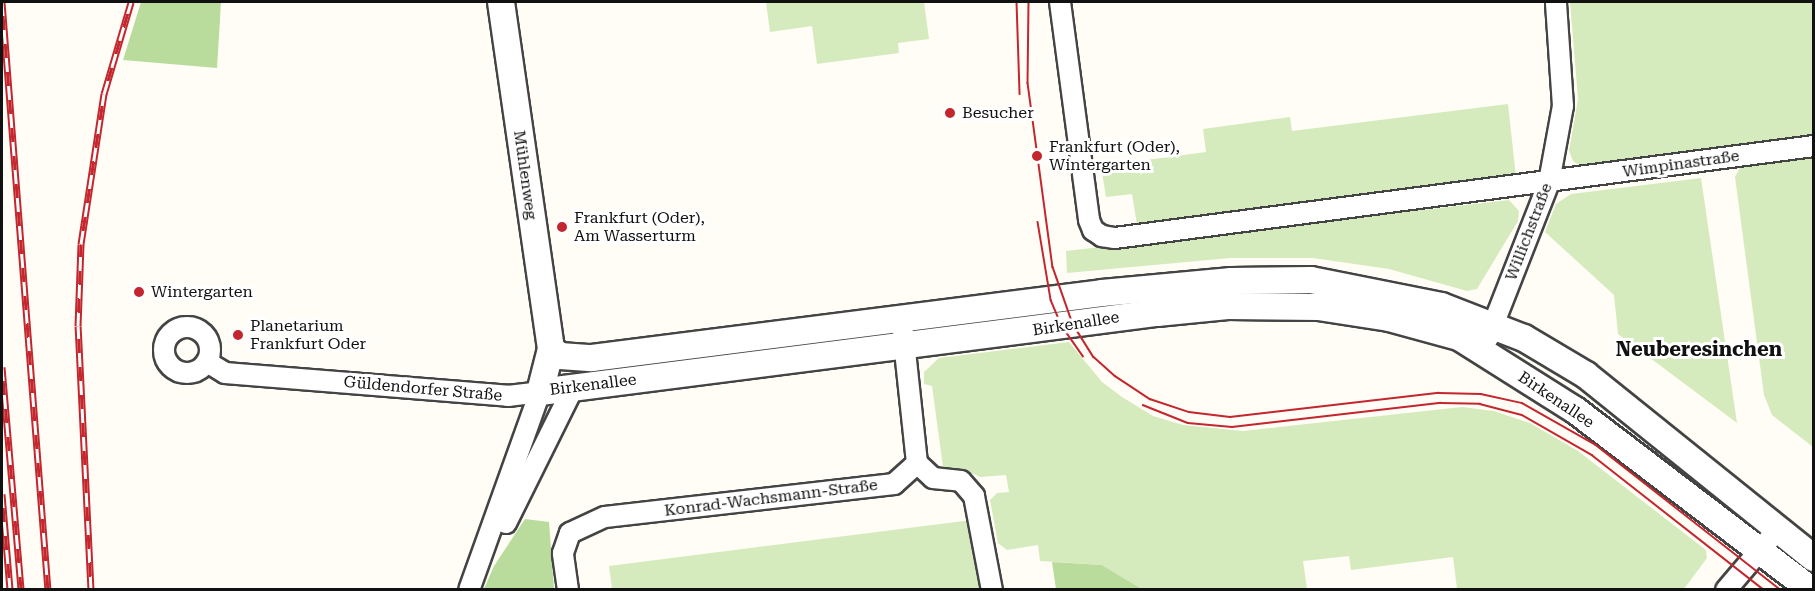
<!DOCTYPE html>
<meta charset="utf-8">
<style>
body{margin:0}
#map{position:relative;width:1815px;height:591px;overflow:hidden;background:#fffdf5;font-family:"Roboto Serif",serif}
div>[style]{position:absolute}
.green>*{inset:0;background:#d5ebbd}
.forest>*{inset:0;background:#b9dc9c}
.roads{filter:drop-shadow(2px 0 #444) drop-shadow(-2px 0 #444) drop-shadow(0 2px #444) drop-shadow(0 -2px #444)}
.minor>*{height:20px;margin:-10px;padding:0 10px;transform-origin:10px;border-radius:10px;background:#fff}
.minor>.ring{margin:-10px;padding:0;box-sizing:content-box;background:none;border:20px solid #fff;border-radius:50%}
.tertiary>*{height:26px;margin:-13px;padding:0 13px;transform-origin:13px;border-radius:13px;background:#fff}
.tram>*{height:1.5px;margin:-0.75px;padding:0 0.75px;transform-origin:0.75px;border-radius:0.75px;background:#c4262e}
.rail>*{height:7px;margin-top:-3.5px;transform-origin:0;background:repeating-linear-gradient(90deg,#fff 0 14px,#c4262e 0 28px);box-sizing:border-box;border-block:2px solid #c4262e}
.dots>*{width:16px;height:16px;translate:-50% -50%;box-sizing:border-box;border:3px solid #fff;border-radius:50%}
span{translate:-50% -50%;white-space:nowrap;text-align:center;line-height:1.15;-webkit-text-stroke:6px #fff;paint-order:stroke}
.poi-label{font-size:16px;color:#111}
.left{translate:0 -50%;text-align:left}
.street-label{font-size:16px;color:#111}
.quarter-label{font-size:20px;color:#111;font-weight:700}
.frame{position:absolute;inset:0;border:3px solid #111;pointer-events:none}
</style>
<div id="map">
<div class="green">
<div style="clip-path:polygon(766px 2px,924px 2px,929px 39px,898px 43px,899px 53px,817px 64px,812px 26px,770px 32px)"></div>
<div style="clip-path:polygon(1570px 2px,1813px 2px,1813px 136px,1582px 167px,1573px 161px,1569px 151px,1578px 99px)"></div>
<div style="clip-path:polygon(1508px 104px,1516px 177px,1137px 225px,1132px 194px,1106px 197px,1101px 166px,1206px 152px,1203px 129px,1290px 117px,1292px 131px)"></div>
<div style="clip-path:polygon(1813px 156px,1814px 156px,1813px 447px,1772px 415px,1764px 395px,1735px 177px,1741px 166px)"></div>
<div style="clip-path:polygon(1701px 178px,1737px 423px,1618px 334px,1614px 295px,1545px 232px,1556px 204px,1571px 194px)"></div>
<div style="clip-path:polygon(1509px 200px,1519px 211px,1518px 221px,1477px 289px,1467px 291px,1389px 269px,1313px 258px,1230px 258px,1067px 273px,1066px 251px)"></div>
<div style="clip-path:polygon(1069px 342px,1102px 382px,1122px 397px,1153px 416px,1183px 425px,1243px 431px,1462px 407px,1494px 411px,1530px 423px,1578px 451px,1706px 550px,1707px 558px,1684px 589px,1457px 589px,1453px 557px,1351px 570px,1349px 556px,1303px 561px,1307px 589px,1142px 589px,1102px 565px,1040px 561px,1038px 545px,1007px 550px,998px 543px,990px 500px,997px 493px,1009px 492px,1006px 475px,980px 477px,963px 469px,943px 467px,932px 386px,924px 384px,924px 372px,939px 358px)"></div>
<div style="clip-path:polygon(972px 520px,985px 589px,612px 589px,609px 566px)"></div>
</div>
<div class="forest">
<div style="clip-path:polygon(141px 2px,221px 2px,217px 68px,123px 60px)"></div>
<div style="clip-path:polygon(525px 519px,549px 522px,554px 589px,484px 589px,494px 566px)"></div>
<div style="clip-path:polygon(1052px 562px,1102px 565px,1142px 589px,1056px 589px)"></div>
</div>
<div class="roads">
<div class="minor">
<div style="left:1060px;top:2px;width:220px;rotate:82.4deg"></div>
<div style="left:1089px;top:220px;width:11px;rotate:68deg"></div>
<div style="left:1093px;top:230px;width:11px;rotate:34deg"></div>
<div style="left:1102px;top:236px;width:13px;rotate:9deg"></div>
<div style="left:1115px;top:238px;width:705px;rotate:-7.5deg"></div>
<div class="ring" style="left:164px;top:327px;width:26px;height:26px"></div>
<div style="left:1488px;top:338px;width:168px;rotate:-68.6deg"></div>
<div style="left:1549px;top:182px;width:77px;rotate:-79.6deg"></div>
<div style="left:1563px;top:106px;width:104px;rotate:-93.9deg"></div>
<div style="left:207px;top:362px;width:21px;rotate:31deg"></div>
<div style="left:225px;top:373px;width:284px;rotate:4.6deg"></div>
<div style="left:508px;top:396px;width:32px;rotate:-7deg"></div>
<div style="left:540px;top:392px;width:210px;rotate:109.7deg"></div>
<div style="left:917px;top:463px;width:22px;rotate:43deg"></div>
<div style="left:933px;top:478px;width:28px;rotate:6deg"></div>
<div style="left:961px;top:481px;width:20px;rotate:49deg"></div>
<div style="left:974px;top:496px;width:96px;rotate:79.2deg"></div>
<div style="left:506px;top:523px;width:151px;rotate:-63.6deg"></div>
<div style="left:568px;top:590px;width:37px;rotate:-98deg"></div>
<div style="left:563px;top:553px;width:21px;rotate:-71deg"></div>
<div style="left:570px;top:533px;width:38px;rotate:-25deg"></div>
<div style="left:605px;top:517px;width:291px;rotate:-6.5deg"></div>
<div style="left:894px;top:484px;width:31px;rotate:-42deg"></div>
<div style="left:917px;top:463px;width:131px;rotate:-96.1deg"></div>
<div style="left:1726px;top:590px;width:79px;rotate:-49.6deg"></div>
</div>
<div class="tertiary">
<div style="left:501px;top:2px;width:351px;rotate:81.8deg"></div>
<div style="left:551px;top:349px;width:44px;rotate:104.3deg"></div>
<div style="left:540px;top:392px;width:622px;rotate:-7.3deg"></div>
<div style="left:1157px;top:313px;width:71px;rotate:-5.6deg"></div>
<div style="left:1228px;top:306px;width:90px;rotate:0.6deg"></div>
<div style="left:1318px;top:307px;width:72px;rotate:8.8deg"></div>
<div style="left:1389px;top:318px;width:73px;rotate:15.2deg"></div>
<div style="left:1459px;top:337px;width:137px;rotate:32.2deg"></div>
<div style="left:1575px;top:410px;width:297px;rotate:37.3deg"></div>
<div style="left:551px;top:349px;width:11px;rotate:38deg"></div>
<div style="left:560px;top:356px;width:32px;rotate:4deg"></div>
<div style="left:592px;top:358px;width:514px;rotate:-7.26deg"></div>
<div style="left:1102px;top:293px;width:130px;rotate:-5.3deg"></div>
<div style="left:1231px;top:281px;width:80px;rotate:-0.7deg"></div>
<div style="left:1311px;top:280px;width:133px;rotate:11.3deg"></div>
<div style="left:1441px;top:306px;width:89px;rotate:21.1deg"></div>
<div style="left:1524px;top:338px;width:72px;rotate:30.8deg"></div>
<div style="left:1586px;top:375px;width:292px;rotate:38.8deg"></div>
</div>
</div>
<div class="tram">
<div style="left:1017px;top:2px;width:92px;rotate:88.1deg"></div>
<div style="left:1029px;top:2px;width:81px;rotate:90.7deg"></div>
<div style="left:1028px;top:83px;width:186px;rotate:82.3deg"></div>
<div style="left:1053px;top:267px;width:60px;rotate:70.7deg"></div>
<div style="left:1073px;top:324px;width:39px;rotate:58deg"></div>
<div style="left:1094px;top:357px;width:28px;rotate:42deg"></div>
<div style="left:1115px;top:376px;width:42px;rotate:33.3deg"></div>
<div style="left:1150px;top:399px;width:41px;rotate:18.4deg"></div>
<div style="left:1189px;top:412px;width:41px;rotate:7deg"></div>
<div style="left:1230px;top:417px;width:210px;rotate:-6.6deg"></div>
<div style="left:1439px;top:393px;width:42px;rotate:1.4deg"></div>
<div style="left:1481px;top:394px;width:42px;rotate:12.4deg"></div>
<div style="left:1522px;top:403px;width:85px;rotate:29.6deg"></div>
<div style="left:1596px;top:445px;width:235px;rotate:38.1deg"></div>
<div style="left:1038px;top:222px;width:79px;rotate:80.5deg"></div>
<div style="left:1051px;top:300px;width:28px;rotate:67deg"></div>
<div style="left:1062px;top:326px;width:37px;rotate:55deg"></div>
<div style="left:1143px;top:405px;width:48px;rotate:21.8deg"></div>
<div style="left:1188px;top:423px;width:44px;rotate:5.2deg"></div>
<div style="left:1232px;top:427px;width:210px;rotate:-6.6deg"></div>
<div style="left:1441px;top:403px;width:39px;rotate:1deg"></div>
<div style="left:1480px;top:404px;width:43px;rotate:14.7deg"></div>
<div style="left:1522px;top:415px;width:81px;rotate:29.7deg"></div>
<div style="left:1592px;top:455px;width:219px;rotate:38.1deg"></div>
</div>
<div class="rail">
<div style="left:2px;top:2px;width:590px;rotate:85.53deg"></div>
<div style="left:2px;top:367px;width:224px;rotate:85.1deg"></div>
<div style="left:2px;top:494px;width:96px;rotate:85.2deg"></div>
<div style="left:91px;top:590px;width:264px;rotate:-92.8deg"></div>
<div style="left:78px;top:326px;width:82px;rotate:-87.9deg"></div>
<div style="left:81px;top:244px;width:152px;rotate:-81.3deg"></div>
<div style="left:104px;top:94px;width:96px;rotate:-73.6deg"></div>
</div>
<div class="dots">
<div style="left:950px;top:113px;background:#c4262e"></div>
<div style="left:1037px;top:156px;background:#c4262e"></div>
<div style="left:562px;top:227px;background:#c4262e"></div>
<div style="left:139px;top:292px;background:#c4262e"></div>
<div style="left:238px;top:335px;background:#c4262e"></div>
</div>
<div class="poi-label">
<span class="left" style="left:962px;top:113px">Besucher</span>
<span class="left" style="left:1049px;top:156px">Frankfurt (Oder),<br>Wintergarten</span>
<span class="left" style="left:574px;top:227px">Frankfurt (Oder),<br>Am Wasserturm</span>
<span class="left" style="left:151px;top:292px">Wintergarten</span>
<span class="left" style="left:250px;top:335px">Planetarium<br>Frankfurt Oder</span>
</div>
<div class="street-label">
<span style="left:1681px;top:164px;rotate:-8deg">Wimpinastraße</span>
<span style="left:525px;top:175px;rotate:82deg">Mühlenweg</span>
<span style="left:1529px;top:232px;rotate:-69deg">Willichstraße</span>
<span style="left:1076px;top:324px;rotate:-9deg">Birkenallee</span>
<span style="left:593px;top:385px;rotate:-7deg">Birkenallee</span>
<span style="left:423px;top:389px;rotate:5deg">Güldendorfer Straße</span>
<span style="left:1556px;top:400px;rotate:34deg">Birkenallee</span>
<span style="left:771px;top:498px;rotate:-7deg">Konrad-Wachsmann-Straße</span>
</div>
<div class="quarter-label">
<span style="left:1699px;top:349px">Neuberesinchen</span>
</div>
<div class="frame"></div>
</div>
